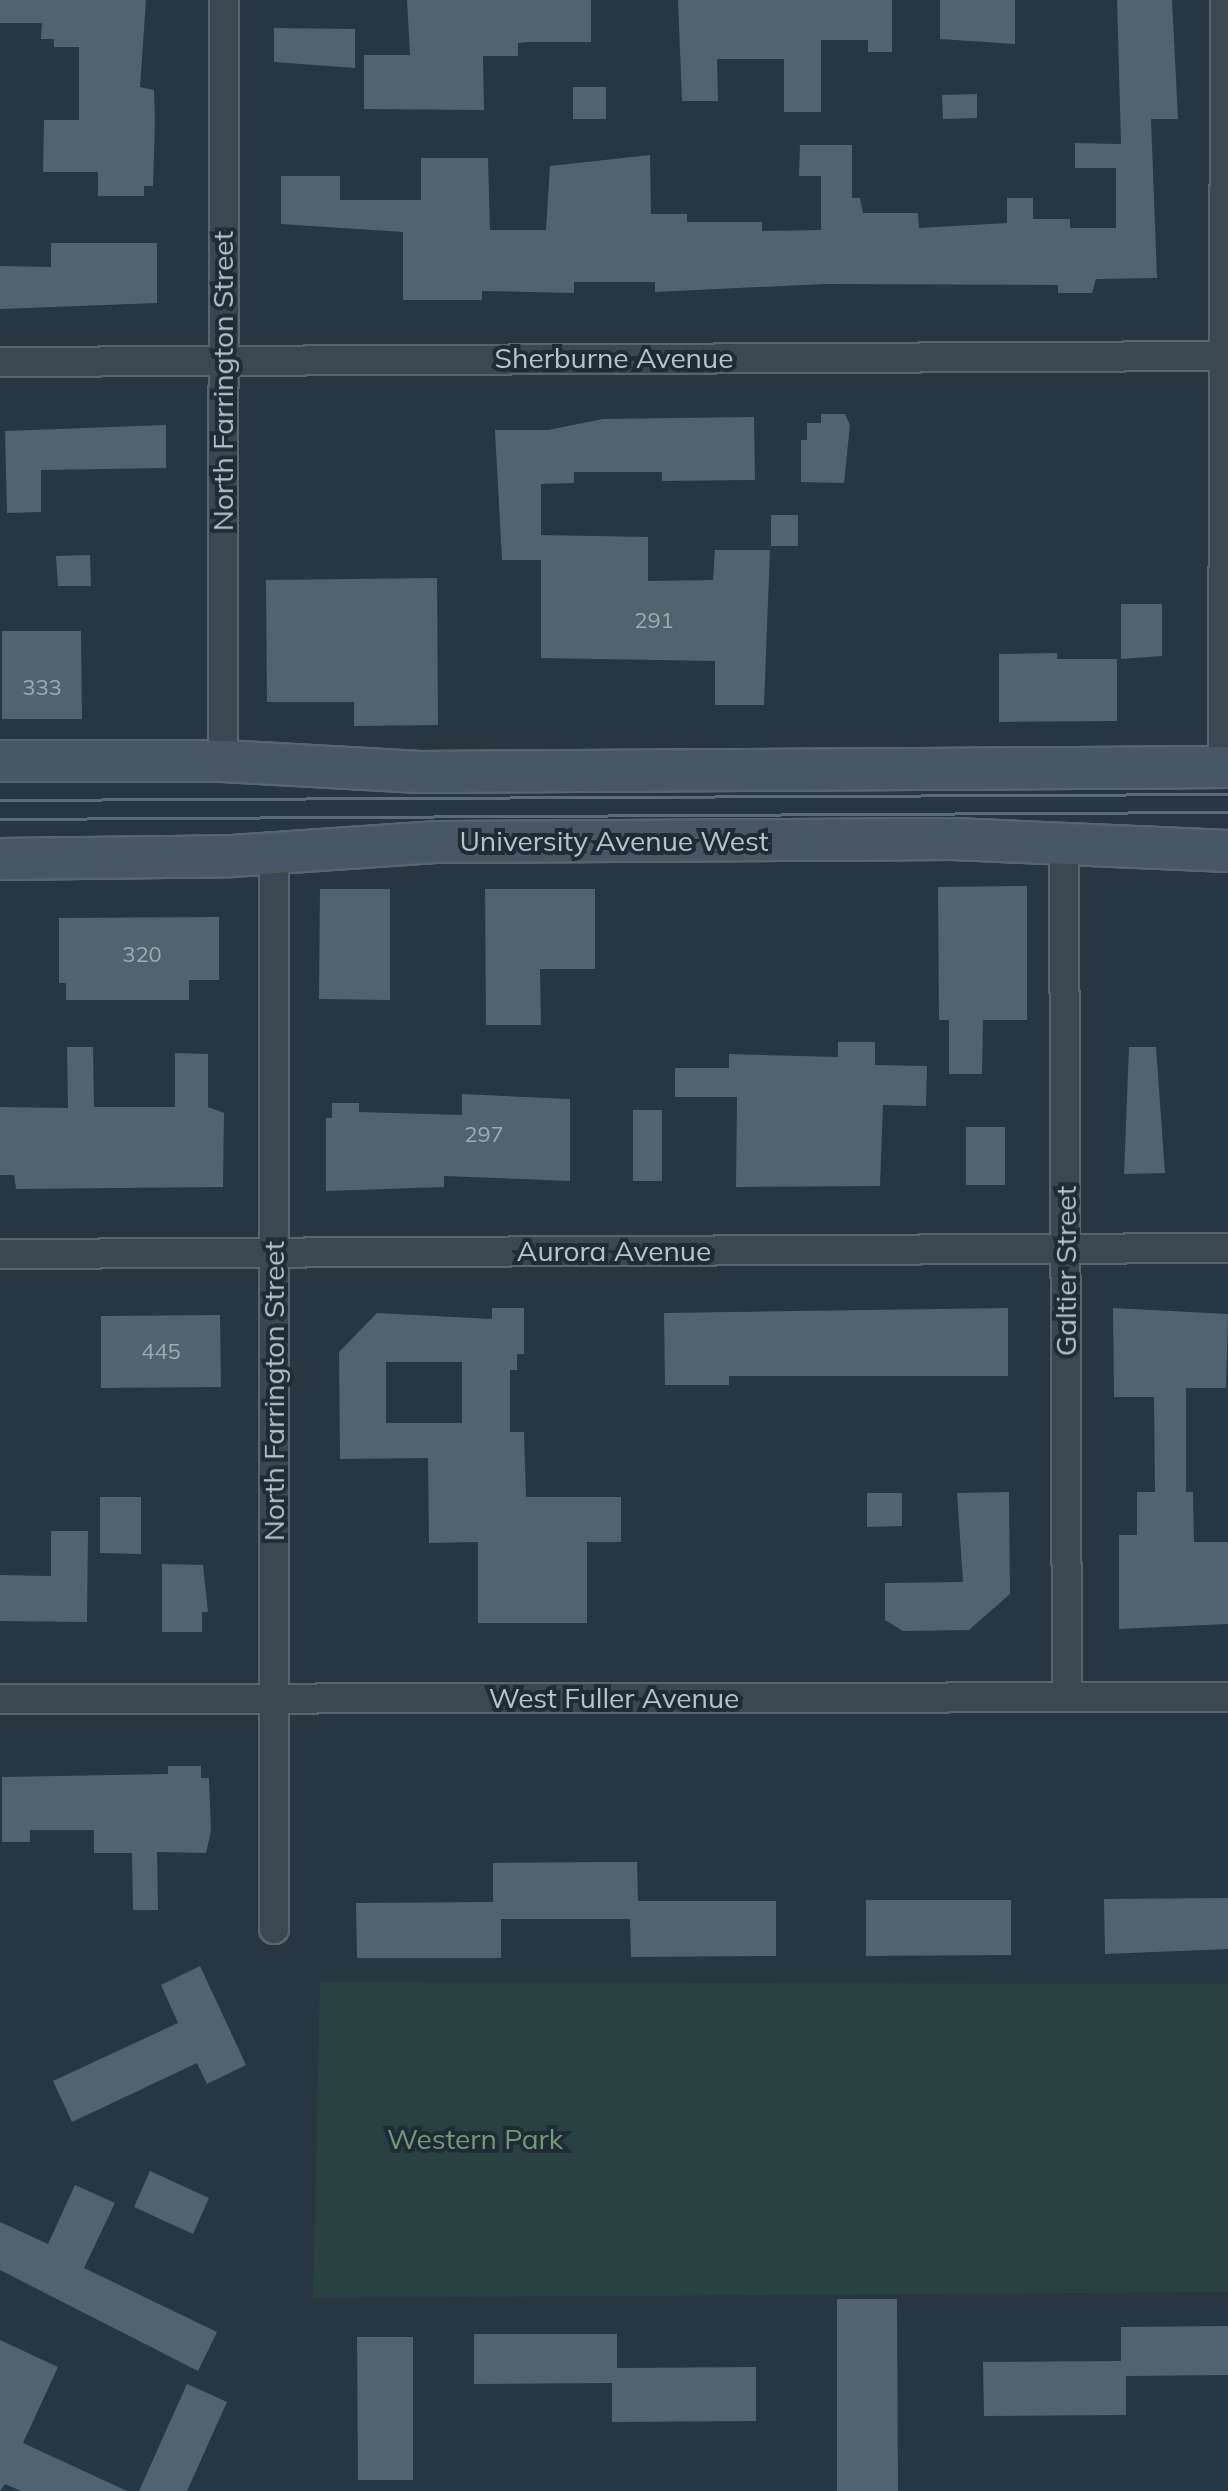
<!DOCTYPE html>
<style>
body{margin:0}
#map{position:relative;width:1228px;height:2491px;overflow:hidden;background:#273641;font-family:Mulish,sans-serif}
div>[style]{position:absolute}
.green>*{inset:0;background:#294241}
.building>*{inset:0;background:#52636e}
.roads{filter:drop-shadow(2px 0 #59656e) drop-shadow(-2px 0 #59656e) drop-shadow(0 2px #59656e) drop-shadow(0 -2px #59656e)}
.street>*{height:28px;margin:-14px;padding:0 14px;transform-origin:14px;border-radius:14px;background:#3b4751}
.secondary>*{height:40px;margin:-20px;padding:0 20px;transform-origin:20px;border-radius:20px;background:#495764}
.tram>*{height:2.5px;margin:-1.25px;padding:0 1.25px;transform-origin:1.25px;border-radius:1.25px;background:#5d6c78}
span{translate:-50% -50%;white-space:nowrap;text-align:center;line-height:1.15;-webkit-text-stroke:8px #1f2c36;paint-order:stroke}
.number-label{font-size:22px;color:#9eaab4}
.number-label span{-webkit-text-stroke-width:0}
.street-label{font-size:28px;color:#b8c2cb}
.park-label{font-size:28px;color:#6f9c73}
</style>
<div id="map">
<div class="green">
<div style="clip-path:polygon(320px 1982px,1228px 1984px,1228px 2292px,313px 2298px)"></div>
</div>
<div class="building">
<div style="clip-path:polygon(0 0,146px 0,140px 87px,154px 90px,155px 120px,153px 186px,144px 186px,144px 196px,98px 196px,98px 172px,43px 172px,44px 120px,79px 120px,79px 47px,54px 47px,54px 39px,41px 39px,42px 23px,0 23px)"></div>
<div style="clip-path:polygon(407px 0,591px 0,591px 42px,528px 42px,518px 43px,518px 56px,483px 56px,484px 110px,364px 109px,364px 55px,410px 55px)"></div>
<div style="clip-path:polygon(678px 0,892px 0,892px 52px,868px 52px,868px 40px,821px 40px,821px 112px,784px 112px,784px 59px,717px 59px,718px 101px,682px 101px)"></div>
<div style="clip-path:polygon(940px 0,1015px 0,1015px 44px,940px 39px)"></div>
<div style="clip-path:polygon(1117px 0,1172px 0,1178px 119px,1151px 119px,1157px 278px,1096px 279px,1092px 293px,1058px 293px,1058px 285px,825px 284px,655px 292px,655px 282px,574px 282px,574px 293px,482px 291px,482px 300px,403px 300px,403px 232px,281px 224px,281px 176px,340px 176px,340px 200px,421px 200px,421px 158px,488px 158px,490px 230px,546px 230px,550px 166px,650px 155px,651px 214px,687px 214px,687px 222px,762px 222px,762px 231px,821px 230px,821px 176px,799px 176px,800px 145px,852px 145px,852px 198px,860px 198px,863px 213px,918px 213px,919px 228px,1007px 223px,1007px 198px,1033px 198px,1033px 219px,1070px 219px,1070px 228px,1116px 228px,1116px 168px,1075px 168px,1075px 143px,1121px 144px)"></div>
<div style="clip-path:polygon(274px 28px,355px 29px,355px 68px,274px 62px)"></div>
<div style="clip-path:polygon(573px 87px,606px 87px,606px 119px,573px 119px)"></div>
<div style="clip-path:polygon(977px 94px,977px 118px,943px 119px,942px 95px)"></div>
<div style="clip-path:polygon(51px 243px,157px 243px,157px 303px,0 309px,0 266px,51px 267px)"></div>
<div style="clip-path:polygon(821px 414px,845px 414px,850px 425px,844px 483px,801px 482px,801px 440px,807px 440px,807px 423px,821px 423px)"></div>
<div style="clip-path:polygon(754px 417px,755px 480px,662px 481px,662px 472px,574px 472px,574px 483px,541px 484px,541px 535px,648px 537px,648px 581px,713px 580px,715px 550px,770px 550px,764px 705px,715px 705px,715px 661px,541px 658px,541px 560px,502px 560px,495px 430px,548px 430px,603px 419px)"></div>
<div style="clip-path:polygon(166px 425px,166px 468px,41px 470px,41px 512px,7px 513px,5px 431px)"></div>
<div style="clip-path:polygon(771px 515px,798px 515px,798px 546px,771px 546px)"></div>
<div style="clip-path:polygon(90px 555px,91px 586px,58px 586px,56px 556px)"></div>
<div style="clip-path:polygon(437px 578px,438px 725px,354px 726px,354px 702px,267px 702px,266px 580px)"></div>
<div style="clip-path:polygon(1121px 604px,1162px 604px,1162px 656px,1121px 659px)"></div>
<div style="clip-path:polygon(2px 631px,81px 631px,82px 719px,2px 719px)"></div>
<div style="clip-path:polygon(1057px 653px,1057px 659px,1117px 659px,1117px 721px,999px 722px,999px 654px)"></div>
<div style="clip-path:polygon(1027px 886px,1027px 1020px,983px 1020px,982px 1074px,949px 1074px,949px 1020px,939px 1020px,938px 887px)"></div>
<div style="clip-path:polygon(320px 889px,390px 889px,390px 1000px,319px 999px)"></div>
<div style="clip-path:polygon(485px 889px,595px 889px,595px 969px,540px 969px,541px 1025px,486px 1025px)"></div>
<div style="clip-path:polygon(219px 917px,219px 980px,189px 980px,189px 1000px,66px 1000px,66px 983px,59px 983px,59px 918px)"></div>
<div style="clip-path:polygon(838px 1042px,875px 1042px,875px 1065px,927px 1066px,926px 1106px,883px 1105px,880px 1186px,736px 1187px,737px 1097px,675px 1097px,675px 1068px,729px 1068px,729px 1054px,838px 1057px)"></div>
<div style="clip-path:polygon(67px 1047px,93px 1047px,94px 1107px,175px 1107px,175px 1053px,208px 1054px,208px 1107px,224px 1113px,223px 1187px,16px 1189px,14px 1175px,0 1175px,0 1107px,68px 1108px)"></div>
<div style="clip-path:polygon(1129px 1047px,1156px 1047px,1165px 1173px,1124px 1174px)"></div>
<div style="clip-path:polygon(462px 1094px,570px 1099px,570px 1181px,444px 1176px,444px 1187px,326px 1191px,326px 1118px,332px 1118px,332px 1103px,359px 1103px,359px 1112px,462px 1115px)"></div>
<div style="clip-path:polygon(633px 1110px,662px 1110px,662px 1181px,633px 1181px)"></div>
<div style="clip-path:polygon(966px 1127px,1005px 1127px,1005px 1185px,966px 1185px)"></div>
<div style="clip-path:polygon(evenodd,492px 1308px,524px 1308px,524px 1354px,517px 1354px,517px 1370px,510px 1370px,510px 1432px,524px 1432px,526px 1497px,621px 1497px,621px 1542px,587px 1542px,587px 1623px,478px 1623px,478px 1542px,429px 1543px,428px 1458px,340px 1459px,339px 1352px,377px 1313px,492px 1319px,492px 1308px,386px 1362px,462px 1362px,462px 1423px,386px 1423px,386px 1362px)"></div>
<div style="clip-path:polygon(1008px 1308px,1008px 1376px,729px 1376px,729px 1385px,665px 1385px,664px 1313px)"></div>
<div style="clip-path:polygon(1113px 1308px,1228px 1314px,1226px 1388px,1186px 1388px,1186px 1492px,1193px 1492px,1194px 1542px,1228px 1542px,1228px 1624px,1119px 1629px,1119px 1535px,1137px 1535px,1137px 1492px,1155px 1492px,1154px 1397px,1114px 1397px)"></div>
<div style="clip-path:polygon(220px 1315px,221px 1387px,101px 1388px,101px 1316px)"></div>
<div style="clip-path:polygon(1009px 1492px,1010px 1594px,969px 1630px,903px 1631px,885px 1620px,885px 1583px,963px 1582px,957px 1493px)"></div>
<div style="clip-path:polygon(867px 1493px,902px 1493px,902px 1526px,867px 1527px)"></div>
<div style="clip-path:polygon(100px 1497px,141px 1497px,141px 1554px,100px 1553px)"></div>
<div style="clip-path:polygon(51px 1531px,88px 1531px,87px 1622px,0 1621px,0 1575px,51px 1576px)"></div>
<div style="clip-path:polygon(162px 1564px,203px 1565px,208px 1612px,202px 1612px,202px 1632px,162px 1632px)"></div>
<div style="clip-path:polygon(168px 1766px,201px 1766px,201px 1778px,209px 1778px,211px 1831px,206px 1853px,157px 1852px,158px 1910px,133px 1910px,132px 1853px,94px 1853px,94px 1830px,30px 1830px,30px 1842px,2px 1842px,2px 1777px,168px 1774px)"></div>
<div style="clip-path:polygon(609px 1862px,637px 1862px,638px 1901px,776px 1901px,776px 1956px,631px 1957px,630px 1919px,501px 1919px,501px 1958px,357px 1958px,356px 1903px,493px 1902px,493px 1863px)"></div>
<div style="clip-path:polygon(1228px 1898px,1228px 1949px,1105px 1954px,1104px 1899px)"></div>
<div style="clip-path:polygon(866px 1900px,1011px 1900px,1011px 1955px,866px 1956px)"></div>
<div style="clip-path:polygon(200px 1966px,246px 2065px,207px 2084px,197px 2063px,72px 2122px,53px 2081px,178px 2023px,161px 1985px)"></div>
<div style="clip-path:polygon(150px 2171px,209px 2198px,193px 2234px,134px 2207px)"></div>
<div style="clip-path:polygon(75px 2185px,115px 2203px,84px 2268px,217px 2332px,198px 2371px,0 2270px,0 2222px,48px 2244px)"></div>
<div style="clip-path:polygon(837px 2299px,897px 2299px,898px 2491px,837px 2491px)"></div>
<div style="clip-path:polygon(1228px 2326px,1228px 2375px,1126px 2376px,1126px 2415px,984px 2416px,983px 2362px,1121px 2361px,1121px 2327px)"></div>
<div style="clip-path:polygon(474px 2334px,617px 2334px,617px 2368px,756px 2367px,756px 2421px,612px 2422px,612px 2383px,474px 2384px)"></div>
<div style="clip-path:polygon(357px 2337px,413px 2337px,413px 2480px,358px 2480px)"></div>
<div style="clip-path:polygon(0 2340px,58px 2367px,23px 2443px,127px 2491px,21px 2491px,5px 2484px,0 2491px)"></div>
<div style="clip-path:polygon(187px 2384px,227px 2402px,187px 2491px,139px 2491px)"></div>
</div>
<div class="roads">
<div class="street">
<div style="left:0;top:362px;width:1228px;rotate:-0.28deg"></div>
<div style="left:223px;top:761px;width:761px;rotate:-89.92deg"></div>
<div style="left:1223px;top:767px;width:767px;rotate:-89.85deg"></div>
<div style="left:1064px;top:845px;width:852px;rotate:89.8deg"></div>
<div style="left:274px;top:853px;width:1076px;rotate:90deg"></div>
<div style="left:0;top:1254px;width:1228px;rotate:-0.28deg"></div>
<div style="left:0;top:1699px;width:1228px;rotate:-0.09deg"></div>
</div>
<div class="secondary">
<div style="left:0;top:761px;width:223px"></div>
<div style="left:223px;top:761px;width:197px;rotate:3.2deg"></div>
<div style="left:420px;top:772px;width:808px;rotate:-0.35deg"></div>
<div style="left:0;top:859px;width:232px;rotate:-0.7deg"></div>
<div style="left:232px;top:856px;width:207px;rotate:-3.9deg"></div>
<div style="left:439px;top:842px;width:514px;rotate:-0.33deg"></div>
<div style="left:953px;top:839px;width:275px;rotate:2.5deg"></div>
</div>
</div>
<div class="tram">
<div style="left:0;top:800px;width:1228px;rotate:-0.28deg"></div>
<div style="left:0;top:819px;width:1228px;rotate:-0.33deg"></div>
</div>
<div class="number-label">
<span style="left:654px;top:621px">291</span>
<span style="left:42px;top:688px">333</span>
<span style="left:142px;top:955px">320</span>
<span style="left:484px;top:1135px">297</span>
<span style="left:161px;top:1352px">445</span>
</div>
<div class="street-label">
<span style="left:614px;top:358px">Sherburne Avenue</span>
<span style="left:223px;top:381px;rotate:-90deg">North Farrington Street</span>
<span style="left:614px;top:841px">University Avenue West</span>
<span style="left:614px;top:1251px">Aurora Avenue</span>
<span style="left:1066px;top:1271px;rotate:-90deg">Galtier Street</span>
<span style="left:274px;top:1391px;rotate:-90deg">North Farrington Street</span>
<span style="left:614px;top:1698px">West Fuller Avenue</span>
</div>
<div class="park-label">
<span style="left:475px;top:2139px">Western Park</span>
</div>
</div>
